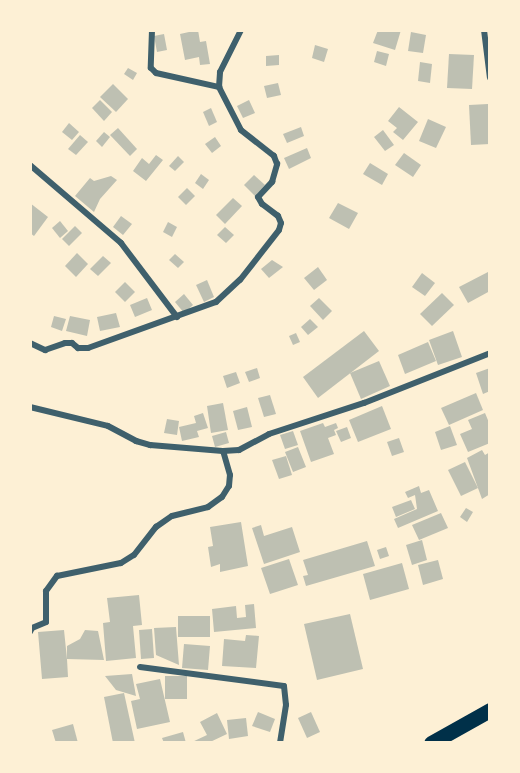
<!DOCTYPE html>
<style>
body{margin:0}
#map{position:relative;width:520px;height:773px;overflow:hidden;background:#fdf0d5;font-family:Raleway,sans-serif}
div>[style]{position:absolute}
.building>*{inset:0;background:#bec0b2}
.minor>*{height:6px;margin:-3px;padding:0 3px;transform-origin:3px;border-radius:3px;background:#3f606c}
.trunk>*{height:15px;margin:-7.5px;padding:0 7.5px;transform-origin:7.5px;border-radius:7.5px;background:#003049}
span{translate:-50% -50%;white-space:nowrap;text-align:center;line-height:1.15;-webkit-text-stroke:6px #fdf0d5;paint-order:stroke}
.frame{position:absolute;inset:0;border:32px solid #fdf0d5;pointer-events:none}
</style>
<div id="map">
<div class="building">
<div style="clip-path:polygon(198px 30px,200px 42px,206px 41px,210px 64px,200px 65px,199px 57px,185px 60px,180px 34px)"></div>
<div style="clip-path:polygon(378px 30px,401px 30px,395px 50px,373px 43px)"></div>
<div style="clip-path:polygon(411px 32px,426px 35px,423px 53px,408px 51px)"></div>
<div style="clip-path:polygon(164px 34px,167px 50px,157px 52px,154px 36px)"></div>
<div style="clip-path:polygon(315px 45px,328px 49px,324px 62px,312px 58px)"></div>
<div style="clip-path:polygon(377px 51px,389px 54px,386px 66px,374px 62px)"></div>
<div style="clip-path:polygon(449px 54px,474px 55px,472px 89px,447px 88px)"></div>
<div style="clip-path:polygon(279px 55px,279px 65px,266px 66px,266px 56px)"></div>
<div style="clip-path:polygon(420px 62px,432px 64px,430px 83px,418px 81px)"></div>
<div style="clip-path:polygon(128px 68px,137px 73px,133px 80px,124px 74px)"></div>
<div style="clip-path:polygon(278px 83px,281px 95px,267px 98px,264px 86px)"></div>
<div style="clip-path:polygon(113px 84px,128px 99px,116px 112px,100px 97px)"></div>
<div style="clip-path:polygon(100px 100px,112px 112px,104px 121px,92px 108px)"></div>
<div style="clip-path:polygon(249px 100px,255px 113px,243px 118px,237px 106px)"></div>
<div style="clip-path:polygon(488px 104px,490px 144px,471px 145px,469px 105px)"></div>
<div style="clip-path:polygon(399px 107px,418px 122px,403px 140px,393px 132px,397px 128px,388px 121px)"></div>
<div style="clip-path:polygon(211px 108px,217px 122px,209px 126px,203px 112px)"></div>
<div style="clip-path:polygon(428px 119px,446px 127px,436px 148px,419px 141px)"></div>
<div style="clip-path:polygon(69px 123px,79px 132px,72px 140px,62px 132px)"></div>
<div style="clip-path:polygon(301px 127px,304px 136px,287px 143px,283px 134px)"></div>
<div style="clip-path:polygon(118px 128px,137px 149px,130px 156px,110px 135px)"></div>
<div style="clip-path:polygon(383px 130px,394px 145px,385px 151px,374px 137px)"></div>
<div style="clip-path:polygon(104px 132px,110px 137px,102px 147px,96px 141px)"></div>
<div style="clip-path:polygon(80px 135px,88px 142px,76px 155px,68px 149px)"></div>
<div style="clip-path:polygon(215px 137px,221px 146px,212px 153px,205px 144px)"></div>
<div style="clip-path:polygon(307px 148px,311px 158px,289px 169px,284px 158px)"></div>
<div style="clip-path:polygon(404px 153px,421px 165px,413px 177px,395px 165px)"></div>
<div style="clip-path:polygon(156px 155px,163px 160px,146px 181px,133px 171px,142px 158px,149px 164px)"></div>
<div style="clip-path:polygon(178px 156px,184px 162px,175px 171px,169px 166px)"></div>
<div style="clip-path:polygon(370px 163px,388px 174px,382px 185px,363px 174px)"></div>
<div style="clip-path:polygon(201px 174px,209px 180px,203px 189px,195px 183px)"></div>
<div style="clip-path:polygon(254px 175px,265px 185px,255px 196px,244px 185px)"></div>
<div style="clip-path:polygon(111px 176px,117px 180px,100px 199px,94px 212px,75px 196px,90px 178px,94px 181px)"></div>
<div style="clip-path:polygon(187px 188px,195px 196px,186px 205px,178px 197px)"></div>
<div style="clip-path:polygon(233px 198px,242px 206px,225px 224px,216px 215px)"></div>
<div style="clip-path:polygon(30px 203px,48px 217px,34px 236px,30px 233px)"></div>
<div style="clip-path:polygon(338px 203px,358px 213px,349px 229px,329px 218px)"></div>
<div style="clip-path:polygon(121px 216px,132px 224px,123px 235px,113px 227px)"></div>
<div style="clip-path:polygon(60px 221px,68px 231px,60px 238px,52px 228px)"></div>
<div style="clip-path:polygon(168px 222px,177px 227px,172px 237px,163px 232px)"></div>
<div style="clip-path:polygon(75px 226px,82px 233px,69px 246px,62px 239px)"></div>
<div style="clip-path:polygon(225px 227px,234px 235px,226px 243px,217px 235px)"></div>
<div style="clip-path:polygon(77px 253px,88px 264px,76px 277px,65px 266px)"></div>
<div style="clip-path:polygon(175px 254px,184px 262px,178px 268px,169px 260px)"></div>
<div style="clip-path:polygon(103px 256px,111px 263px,98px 276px,90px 269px)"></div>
<div style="clip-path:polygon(272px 260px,283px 267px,269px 278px,261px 269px)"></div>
<div style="clip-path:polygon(318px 267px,327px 280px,314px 290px,304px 278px)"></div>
<div style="clip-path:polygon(488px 272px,490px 291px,468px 303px,459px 287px)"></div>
<div style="clip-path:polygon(422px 273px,435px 283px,425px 296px,412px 287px)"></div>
<div style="clip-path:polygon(207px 280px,214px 297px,204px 302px,196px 285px)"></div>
<div style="clip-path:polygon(125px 282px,135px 292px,125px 302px,115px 292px)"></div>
<div style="clip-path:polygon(442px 293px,454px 305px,432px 326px,420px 314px)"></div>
<div style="clip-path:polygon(184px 294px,193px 305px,184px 313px,175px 302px)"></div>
<div style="clip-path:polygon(147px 298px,152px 310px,135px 317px,130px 305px)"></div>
<div style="clip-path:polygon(319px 298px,332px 311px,323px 320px,310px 306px)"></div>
<div style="clip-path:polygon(116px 313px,120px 327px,100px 331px,97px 317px)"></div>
<div style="clip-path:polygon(54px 316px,66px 319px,62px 331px,51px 327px)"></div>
<div style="clip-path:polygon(70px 316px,90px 320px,87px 336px,66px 331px)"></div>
<div style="clip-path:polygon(310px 319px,318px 327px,308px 335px,301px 327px)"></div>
<div style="clip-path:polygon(364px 331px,379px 351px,318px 398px,303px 377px)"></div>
<div style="clip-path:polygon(453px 331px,462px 357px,438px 365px,429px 340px)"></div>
<div style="clip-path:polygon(296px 333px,300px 342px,293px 345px,289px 336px)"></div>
<div style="clip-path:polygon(428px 342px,436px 361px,405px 374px,398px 355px)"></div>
<div style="clip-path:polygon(379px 361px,390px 386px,361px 399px,350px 373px)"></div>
<div style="clip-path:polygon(257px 368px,260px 378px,249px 382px,245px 372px)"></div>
<div style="clip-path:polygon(490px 368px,490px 391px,483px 394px,476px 373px)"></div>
<div style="clip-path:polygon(236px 372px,240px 383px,227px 388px,223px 376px)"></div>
<div style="clip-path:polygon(476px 393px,483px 410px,449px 425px,441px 408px)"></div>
<div style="clip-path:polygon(270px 395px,276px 414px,264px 417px,258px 398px)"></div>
<div style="clip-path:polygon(223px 403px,228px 430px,211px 433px,207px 406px)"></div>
<div style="clip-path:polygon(382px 406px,391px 429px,358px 442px,349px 420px)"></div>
<div style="clip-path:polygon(247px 407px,252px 427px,238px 430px,233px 411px)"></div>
<div style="clip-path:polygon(203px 413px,208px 428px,197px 431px,199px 437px,182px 441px,179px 427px,196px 423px,194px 416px)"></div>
<div style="clip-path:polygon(485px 413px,490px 425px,490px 443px,468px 452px,460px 434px,472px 429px,468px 420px)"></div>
<div style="clip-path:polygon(167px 419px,179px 421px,177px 435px,164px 433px)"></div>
<div style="clip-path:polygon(323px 423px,325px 427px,336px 423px,338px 428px,334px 430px,336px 435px,328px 438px,334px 454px,311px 462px,300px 431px)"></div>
<div style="clip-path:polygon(450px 426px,457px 445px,441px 450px,435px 432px)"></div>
<div style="clip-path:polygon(347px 427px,351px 438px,341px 442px,336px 431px)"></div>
<div style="clip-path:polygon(293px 431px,298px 445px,285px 449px,280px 435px)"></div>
<div style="clip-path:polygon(226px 432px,229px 443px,215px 447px,212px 436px)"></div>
<div style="clip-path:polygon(399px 438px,404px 452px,392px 456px,387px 442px)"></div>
<div style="clip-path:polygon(298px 447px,306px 467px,293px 472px,285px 452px)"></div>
<div style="clip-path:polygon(482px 450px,485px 455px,490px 452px,490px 494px,482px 499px,467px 458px)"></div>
<div style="clip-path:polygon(286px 456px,292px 475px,279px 479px,272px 460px)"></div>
<div style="clip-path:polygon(465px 462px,478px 488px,461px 496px,448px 470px)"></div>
<div style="clip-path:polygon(419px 486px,421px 493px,429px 490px,438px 511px,398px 528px,394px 519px,417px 509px,415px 495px,408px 498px,405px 492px)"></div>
<div style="clip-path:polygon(411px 500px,415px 509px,396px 517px,392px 507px)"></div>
<div style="clip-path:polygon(466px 508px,473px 512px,467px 522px,460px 517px)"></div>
<div style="clip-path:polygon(441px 513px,448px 528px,419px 540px,412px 525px)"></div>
<div style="clip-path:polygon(241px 522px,248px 566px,220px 572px,220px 564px,211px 567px,208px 547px,213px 546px,210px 527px)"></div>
<div style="clip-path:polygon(261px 525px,264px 536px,292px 527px,300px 552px,264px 564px,252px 528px)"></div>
<div style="clip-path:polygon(422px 540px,427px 560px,412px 565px,406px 545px)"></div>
<div style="clip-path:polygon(367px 541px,375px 566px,306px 586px,303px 576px,308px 575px,303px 560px)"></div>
<div style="clip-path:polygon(386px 547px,389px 556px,380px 559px,377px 550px)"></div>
<div style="clip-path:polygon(289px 559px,298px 585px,270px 594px,261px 568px)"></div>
<div style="clip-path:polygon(438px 560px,443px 579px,423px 585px,418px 565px)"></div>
<div style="clip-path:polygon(402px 563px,409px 589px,370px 600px,363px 574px)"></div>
<div style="clip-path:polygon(139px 595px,142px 625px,133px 626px,136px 658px,106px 661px,103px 623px,110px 622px,107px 598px)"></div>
<div style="clip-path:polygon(254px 604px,256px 628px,214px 632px,212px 609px,236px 606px,237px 618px,246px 617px,245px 605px)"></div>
<div style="clip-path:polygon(350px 614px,363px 669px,317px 680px,304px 624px)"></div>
<div style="clip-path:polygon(178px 616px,210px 616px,210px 637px,178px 637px)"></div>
<div style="clip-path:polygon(176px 627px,177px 640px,179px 665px,156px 655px,154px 628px)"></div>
<div style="clip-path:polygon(152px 629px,154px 658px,141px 659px,139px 630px)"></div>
<div style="clip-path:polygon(64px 630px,67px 659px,67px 646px,80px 639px,85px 630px,98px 631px,104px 660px,67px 659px,68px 677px,42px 679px,38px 632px)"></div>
<div style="clip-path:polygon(246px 635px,259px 636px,256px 668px,222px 666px,224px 639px,245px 641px)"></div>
<div style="clip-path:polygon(184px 644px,210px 646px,208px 670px,182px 668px)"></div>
<div style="clip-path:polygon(132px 674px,136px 696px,116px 690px,105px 676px)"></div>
<div style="clip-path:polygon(165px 676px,187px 676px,187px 699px,165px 699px)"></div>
<div style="clip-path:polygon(160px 679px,170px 722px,137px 729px,131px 701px,140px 699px,136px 684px)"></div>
<div style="clip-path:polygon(124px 693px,135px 743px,113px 743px,104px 697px)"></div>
<div style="clip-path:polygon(258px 712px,275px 719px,270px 732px,252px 726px)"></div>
<div style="clip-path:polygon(311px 712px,320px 732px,307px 738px,298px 718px)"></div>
<div style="clip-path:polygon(217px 713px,227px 734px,208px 743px,190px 743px,207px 735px,200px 722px)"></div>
<div style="clip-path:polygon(246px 718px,248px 736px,229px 739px,227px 720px)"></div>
<div style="clip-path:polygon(73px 724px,78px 743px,56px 743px,52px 730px)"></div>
<div style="clip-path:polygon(183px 732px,186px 743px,164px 743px,162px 738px)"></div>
</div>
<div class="minor">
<div style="left:152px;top:30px;width:38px;rotate:92deg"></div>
<div style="left:151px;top:68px;width:7px;rotate:45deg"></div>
<div style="left:156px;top:73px;width:65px;rotate:12.5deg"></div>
<div style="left:484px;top:30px;width:48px;rotate:82.9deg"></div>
<div style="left:30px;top:165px;width:120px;rotate:40.6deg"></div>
<div style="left:121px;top:243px;width:93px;rotate:52.9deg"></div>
<div style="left:30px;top:343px;width:17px;rotate:25deg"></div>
<div style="left:45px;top:350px;width:21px;rotate:-19deg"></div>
<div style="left:65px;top:343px;width:7px"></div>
<div style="left:72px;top:343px;width:8px;rotate:40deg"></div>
<div style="left:78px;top:348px;width:10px"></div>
<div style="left:88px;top:348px;width:136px;rotate:-19.8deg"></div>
<div style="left:216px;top:302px;width:33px;rotate:-43deg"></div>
<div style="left:240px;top:280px;width:63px;rotate:-52deg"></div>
<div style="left:279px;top:230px;width:7px;rotate:-74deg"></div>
<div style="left:281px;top:223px;width:8px;rotate:-113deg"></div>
<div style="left:278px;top:216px;width:20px;rotate:-143deg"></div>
<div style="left:262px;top:204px;width:8px;rotate:-120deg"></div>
<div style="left:258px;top:197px;width:21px;rotate:-47deg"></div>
<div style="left:272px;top:182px;width:19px;rotate:-74deg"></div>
<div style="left:277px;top:164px;width:9px;rotate:-111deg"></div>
<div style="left:274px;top:156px;width:42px;rotate:-141.8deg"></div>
<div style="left:241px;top:130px;width:48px;rotate:-117.1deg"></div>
<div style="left:219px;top:87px;width:15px;rotate:-86deg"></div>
<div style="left:220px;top:72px;width:47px;rotate:-63.4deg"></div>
<div style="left:30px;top:407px;width:80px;rotate:13.7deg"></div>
<div style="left:108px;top:426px;width:32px;rotate:28deg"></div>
<div style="left:136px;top:441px;width:15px;rotate:16deg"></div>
<div style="left:150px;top:445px;width:73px;rotate:4.7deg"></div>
<div style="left:223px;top:451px;width:16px;rotate:-4deg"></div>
<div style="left:239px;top:450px;width:34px;rotate:-28deg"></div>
<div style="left:269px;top:434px;width:100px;rotate:-18.1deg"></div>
<div style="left:364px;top:403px;width:136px;rotate:-21.6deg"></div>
<div style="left:30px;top:632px;width:4px;rotate:-63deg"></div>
<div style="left:32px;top:628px;width:15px;rotate:-23deg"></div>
<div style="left:46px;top:622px;width:31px;rotate:-90deg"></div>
<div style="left:46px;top:591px;width:19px;rotate:-54deg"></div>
<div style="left:57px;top:576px;width:65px;rotate:-11.5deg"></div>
<div style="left:121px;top:563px;width:15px;rotate:-32deg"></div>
<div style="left:134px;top:555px;width:36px;rotate:-52deg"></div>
<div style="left:156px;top:527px;width:19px;rotate:-35deg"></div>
<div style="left:172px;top:516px;width:37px;rotate:-14deg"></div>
<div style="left:208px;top:507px;width:17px;rotate:-36deg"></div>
<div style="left:222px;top:497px;width:13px;rotate:-58deg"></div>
<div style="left:229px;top:486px;width:11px;rotate:-85deg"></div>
<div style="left:230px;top:475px;width:25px;rotate:-106deg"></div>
<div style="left:140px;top:667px;width:145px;rotate:7.5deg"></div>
<div style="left:284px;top:686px;width:19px;rotate:84deg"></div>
<div style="left:286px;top:705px;width:38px;rotate:99deg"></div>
</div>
<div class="trunk">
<div style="left:431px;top:743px;width:68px;rotate:-29.2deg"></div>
</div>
<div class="frame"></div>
</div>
